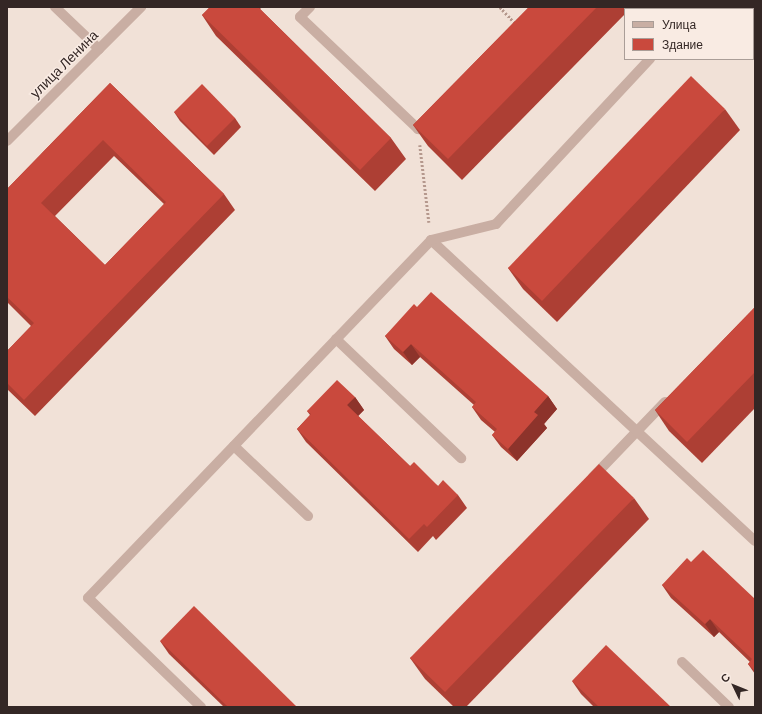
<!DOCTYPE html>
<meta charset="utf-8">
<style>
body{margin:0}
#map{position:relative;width:762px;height:714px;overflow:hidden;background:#f1e1d7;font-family:Barlow,sans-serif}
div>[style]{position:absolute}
.path>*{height:2.5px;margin-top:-1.25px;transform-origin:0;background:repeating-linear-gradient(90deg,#b5988d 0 2px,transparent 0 4px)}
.lane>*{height:10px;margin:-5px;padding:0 5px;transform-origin:5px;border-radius:5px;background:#c9aea3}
.street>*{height:10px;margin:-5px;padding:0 5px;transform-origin:5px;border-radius:5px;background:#c9aea3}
.wall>*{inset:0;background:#ad3f34}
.shaded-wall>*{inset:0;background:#8d332b}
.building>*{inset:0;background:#c9493d}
span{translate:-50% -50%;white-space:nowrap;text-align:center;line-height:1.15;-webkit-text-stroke:3px #f9ebe3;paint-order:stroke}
.street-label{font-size:14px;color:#342725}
.frame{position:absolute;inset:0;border:8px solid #342725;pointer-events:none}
.legend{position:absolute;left:624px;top:8px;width:130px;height:52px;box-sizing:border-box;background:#f9ebe3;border:1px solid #aa9d97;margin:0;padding:5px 7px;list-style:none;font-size:12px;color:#342725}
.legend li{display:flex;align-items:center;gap:8px;height:20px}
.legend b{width:20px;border:1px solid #aa9d97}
.north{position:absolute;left:714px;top:666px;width:40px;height:40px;-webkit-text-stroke:3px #f9ebe3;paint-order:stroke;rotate:313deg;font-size:11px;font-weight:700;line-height:16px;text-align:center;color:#342725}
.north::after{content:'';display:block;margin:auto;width:14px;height:18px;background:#342725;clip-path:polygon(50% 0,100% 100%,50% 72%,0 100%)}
</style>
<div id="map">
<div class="path">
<div style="left:500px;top:7px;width:23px;rotate:47deg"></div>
<div style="left:420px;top:145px;width:78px;rotate:83.3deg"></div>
</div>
<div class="lane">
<div style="left:55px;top:7px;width:61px;rotate:43.7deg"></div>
<div style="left:310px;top:7px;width:14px;rotate:135deg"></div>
<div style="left:300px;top:17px;width:163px;rotate:43.5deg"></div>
<div style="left:418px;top:129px;width:6px;rotate:-39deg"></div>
<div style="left:336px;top:339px;width:173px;rotate:43.6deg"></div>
<div style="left:234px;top:446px;width:102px;rotate:43.4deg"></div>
<div style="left:593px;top:477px;width:104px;rotate:-46.2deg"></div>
<div style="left:682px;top:662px;width:65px;rotate:43.8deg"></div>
<div style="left:201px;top:707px;width:157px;rotate:-136deg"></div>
<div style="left:88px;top:598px;width:496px;rotate:-46.2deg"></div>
<div style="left:431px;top:240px;width:442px;rotate:42.9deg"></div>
</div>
<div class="street">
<div style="left:674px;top:9px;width:2px;rotate:-63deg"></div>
<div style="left:7px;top:141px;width:190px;rotate:-45deg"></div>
<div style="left:431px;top:240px;width:67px;rotate:-13.8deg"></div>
<div style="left:496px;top:224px;width:226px;rotate:-47deg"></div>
</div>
<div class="wall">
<div style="clip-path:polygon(210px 7px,262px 7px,260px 9px,391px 138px,406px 159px,375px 191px,216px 36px,202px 15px)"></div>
<div style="clip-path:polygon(529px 7px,632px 7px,630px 9px,625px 9px,625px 14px,462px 180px,428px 146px,413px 125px)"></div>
<div style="clip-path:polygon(722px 7px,755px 7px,755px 39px,753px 37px,753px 9px,724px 9px)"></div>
<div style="clip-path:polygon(evenodd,110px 83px,224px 194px,235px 210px,35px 416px,7px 389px,7px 351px,31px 326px,7px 302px,7px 189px,110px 83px,114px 156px,164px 204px,105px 265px,55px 216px,114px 156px)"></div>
<div style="clip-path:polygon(725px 109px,740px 130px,557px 322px,523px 289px,508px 268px)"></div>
<div style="clip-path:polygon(174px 112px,235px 118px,241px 127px,214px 155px,180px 121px)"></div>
<div style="clip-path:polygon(417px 307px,548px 396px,557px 409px,544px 424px,547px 428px,517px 461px,501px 447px,492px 435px,495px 432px,481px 420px,472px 407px,474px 405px,420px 357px,412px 365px,394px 349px,385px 336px)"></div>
<div style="clip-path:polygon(755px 307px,755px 408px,702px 463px,669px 431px,655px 410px)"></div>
<div style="clip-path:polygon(355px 397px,364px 410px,358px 416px,410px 466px,438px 486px,458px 495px,467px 508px,436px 540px,433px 536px,418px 552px,306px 442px,297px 429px,310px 415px,307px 411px)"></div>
<div style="clip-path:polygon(634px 498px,649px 519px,466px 707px,454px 707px,425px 679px,410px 658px)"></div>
<div style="clip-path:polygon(691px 562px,755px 599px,755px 674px,748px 664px,750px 662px,719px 632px,714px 637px,671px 598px,662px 585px)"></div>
<div style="clip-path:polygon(160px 641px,297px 707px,224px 707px,169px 654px)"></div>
<div style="clip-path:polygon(572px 681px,671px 707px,594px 707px,581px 694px)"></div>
</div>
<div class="shaded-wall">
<div style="clip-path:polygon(411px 344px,420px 357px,412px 365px,403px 352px)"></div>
<div style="clip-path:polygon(548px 396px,557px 409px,544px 424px,547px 428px,517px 461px,508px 449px,534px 412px)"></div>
<div style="clip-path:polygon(355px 397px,364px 410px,356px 418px,347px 405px)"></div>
<div style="clip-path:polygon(710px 619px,719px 632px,714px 637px,705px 624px)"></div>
</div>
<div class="building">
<div style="clip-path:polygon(210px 7px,258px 7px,391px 138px,360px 170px,202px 15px)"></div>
<div style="clip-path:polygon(529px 7px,597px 7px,448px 159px,413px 125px)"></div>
<div style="clip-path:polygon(726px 7px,755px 7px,755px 35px,753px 33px,753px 9px,728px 9px)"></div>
<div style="clip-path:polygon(691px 76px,725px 109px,542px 301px,508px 268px)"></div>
<div style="clip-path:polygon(evenodd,110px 83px,224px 194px,24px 400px,7px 383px,7px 351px,34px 323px,7px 297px,7px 189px,110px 83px,103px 140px,166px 202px,105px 265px,41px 203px,103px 140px)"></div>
<div style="clip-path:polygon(202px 84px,235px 118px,207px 146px,174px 112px)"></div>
<div style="clip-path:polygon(431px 292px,548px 396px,534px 412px,538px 415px,508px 449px,492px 435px,497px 429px,472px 407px,476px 402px,411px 344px,403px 352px,385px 336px,414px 304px,417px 307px)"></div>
<div style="clip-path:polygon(755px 307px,755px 372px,687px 442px,655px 410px)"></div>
<div style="clip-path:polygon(337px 380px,355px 397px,347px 405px,410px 466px,414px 462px,438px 486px,443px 480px,458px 495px,427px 527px,424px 524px,409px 539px,297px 429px,311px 414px,307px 411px)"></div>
<div style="clip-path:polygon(599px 464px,634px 498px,445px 692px,410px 658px)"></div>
<div style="clip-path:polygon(703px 550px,755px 599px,755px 671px,748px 664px,752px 659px,710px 619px,705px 624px,662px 585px,687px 558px,691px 562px)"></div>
<div style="clip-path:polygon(194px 606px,297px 707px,228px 707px,160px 641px)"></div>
<div style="clip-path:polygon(606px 645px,671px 707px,599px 707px,572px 681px)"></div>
</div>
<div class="street-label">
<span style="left:64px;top:64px;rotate:-45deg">улица Ленина</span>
</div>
<div class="frame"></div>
<ul class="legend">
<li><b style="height:5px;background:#c9aea3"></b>Улица</li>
<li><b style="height:11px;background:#c9493d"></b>Здание</li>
</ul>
<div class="north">С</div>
</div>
